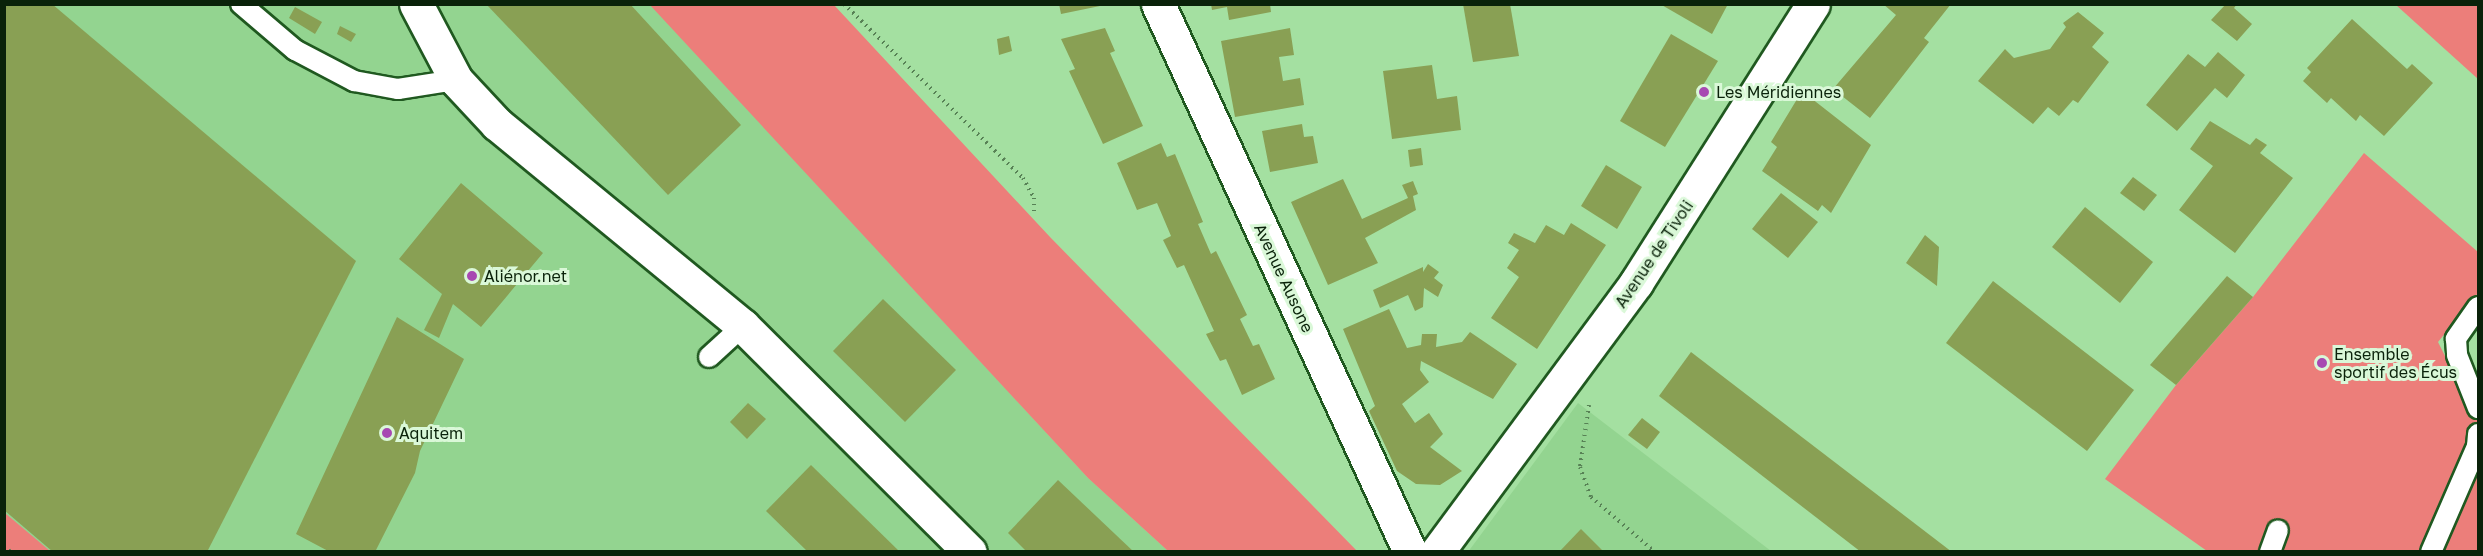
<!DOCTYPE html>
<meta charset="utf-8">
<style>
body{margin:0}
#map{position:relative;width:2483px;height:556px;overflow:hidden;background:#a4e0a1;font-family:"Golos Text",sans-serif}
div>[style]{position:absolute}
.built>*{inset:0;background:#93d490}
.green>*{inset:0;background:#ec7e7a}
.building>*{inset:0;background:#89a054}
.path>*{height:4px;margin-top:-2px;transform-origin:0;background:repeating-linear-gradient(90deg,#578155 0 1.5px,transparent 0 6px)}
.roads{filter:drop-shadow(2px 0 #205920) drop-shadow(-2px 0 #205920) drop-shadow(0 2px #205920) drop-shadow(0 -2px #205920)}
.service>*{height:20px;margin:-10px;padding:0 10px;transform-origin:10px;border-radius:10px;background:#fff}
.minor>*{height:33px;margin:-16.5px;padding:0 16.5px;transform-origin:16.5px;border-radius:16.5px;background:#fff}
.tertiary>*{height:33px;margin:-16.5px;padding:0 16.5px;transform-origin:16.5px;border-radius:16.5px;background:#fff}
.dots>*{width:16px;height:16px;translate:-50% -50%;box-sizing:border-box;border:3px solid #daf8d8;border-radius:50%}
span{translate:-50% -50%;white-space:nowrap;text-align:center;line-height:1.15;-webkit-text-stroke:6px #daf8d8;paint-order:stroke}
.poi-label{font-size:16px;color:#0a220a}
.left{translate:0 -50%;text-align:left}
.street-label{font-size:16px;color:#0a220a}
.frame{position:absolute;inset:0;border:6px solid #0a220a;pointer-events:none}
</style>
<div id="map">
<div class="built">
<div style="clip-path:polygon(650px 4px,1088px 478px,1168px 551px,50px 552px,5px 513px,5px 5px)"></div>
<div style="clip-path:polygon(1578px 403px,1771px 551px,1468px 552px)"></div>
</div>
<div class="green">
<div style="clip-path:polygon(650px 5px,834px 5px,1050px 237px,1357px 551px,1168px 551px,1088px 478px)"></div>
<div style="clip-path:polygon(2396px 5px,2478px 5px,2478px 79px)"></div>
<div style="clip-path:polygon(2364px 153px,2478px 252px,2478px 293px,2438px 342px,2474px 414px,2478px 414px,2478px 551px,2207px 551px,2105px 479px,2176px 385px,2253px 297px)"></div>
<div style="clip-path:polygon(5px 513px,50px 551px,5px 551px)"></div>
</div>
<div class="building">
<div style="clip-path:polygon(4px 4px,52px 4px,356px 261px,207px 552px,53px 552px,4px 510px)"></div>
<div style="clip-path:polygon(486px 4px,630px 4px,741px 125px,668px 195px)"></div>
<div style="clip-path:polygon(1059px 4px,1100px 4px,1100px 6px,1061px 14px)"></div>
<div style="clip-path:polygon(1211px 4px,1270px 4px,1271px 12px,1229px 20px,1227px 7px,1212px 10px)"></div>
<div style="clip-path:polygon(1463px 4px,1510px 4px,1519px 56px,1473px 62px)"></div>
<div style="clip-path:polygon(1660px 4px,1728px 4px,1712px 34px)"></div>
<div style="clip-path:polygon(1883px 4px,1951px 4px,1924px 38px,1929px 42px,1870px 118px,1833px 89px,1896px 15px)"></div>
<div style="clip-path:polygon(2226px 4px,2237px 4px,2234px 8px,2252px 24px,2237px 41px,2211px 20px)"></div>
<div style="clip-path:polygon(295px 7px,322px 22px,315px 34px,289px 18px)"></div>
<div style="clip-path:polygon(2078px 12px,2104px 33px,2092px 47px,2109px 62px,2078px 103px,2073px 100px,2059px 116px,2048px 107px,2033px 124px,1978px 81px,2005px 49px,2014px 58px,2050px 49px,2066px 27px,2063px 23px)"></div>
<div style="clip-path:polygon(2352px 19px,2407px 69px,2412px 64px,2433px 83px,2384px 136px,2360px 115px,2356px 121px,2331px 98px,2327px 103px,2303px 81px,2311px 72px,2307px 68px)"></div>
<div style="clip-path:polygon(340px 26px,356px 34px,351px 42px,337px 34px)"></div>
<div style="clip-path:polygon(1105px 28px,1115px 51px,1110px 53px,1143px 126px,1103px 144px,1069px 71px,1075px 69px,1061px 39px)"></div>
<div style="clip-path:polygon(1290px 28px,1294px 55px,1279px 57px,1283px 81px,1300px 78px,1304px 105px,1235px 117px,1221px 41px)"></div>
<div style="clip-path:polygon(1671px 34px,1718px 61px,1665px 147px,1620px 121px)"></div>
<div style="clip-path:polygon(1009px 36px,1012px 51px,999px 55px,997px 39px)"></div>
<div style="clip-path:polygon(2218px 52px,2245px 75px,2227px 98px,2215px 88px,2177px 131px,2146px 105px,2188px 54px,2205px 67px)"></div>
<div style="clip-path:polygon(1432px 65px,1437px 99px,1457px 96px,1461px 130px,1392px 139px,1383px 71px)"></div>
<div style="clip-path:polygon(1802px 91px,1871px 145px,1831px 213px,1822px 205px,1818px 211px,1762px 171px,1777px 147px,1771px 142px)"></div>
<div style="clip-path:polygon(2210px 121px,2250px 145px,2256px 138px,2267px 145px,2260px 153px,2293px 178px,2235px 253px,2179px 210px,2213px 166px,2190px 149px)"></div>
<div style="clip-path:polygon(1302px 124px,1304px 137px,1313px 136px,1318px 163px,1270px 172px,1262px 131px)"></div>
<div style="clip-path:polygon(1161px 143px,1167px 157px,1175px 154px,1203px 222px,1198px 224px,1211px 254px,1216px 251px,1247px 315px,1240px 319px,1253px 346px,1259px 344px,1275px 379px,1242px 395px,1226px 359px,1220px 361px,1206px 334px,1214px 331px,1184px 265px,1177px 268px,1163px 240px,1171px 236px,1157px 203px,1137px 210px,1117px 163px)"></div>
<div style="clip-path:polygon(1421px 148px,1423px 165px,1410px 167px,1408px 150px)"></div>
<div style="clip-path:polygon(1606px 165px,1642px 187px,1617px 229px,1581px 206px)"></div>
<div style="clip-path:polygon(2133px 177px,2157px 195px,2144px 211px,2120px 193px)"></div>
<div style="clip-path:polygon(1343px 179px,1362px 219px,1408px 198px,1402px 185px,1413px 181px,1418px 194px,1413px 196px,1416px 210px,1365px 238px,1378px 263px,1328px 285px,1291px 202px)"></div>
<div style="clip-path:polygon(461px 183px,543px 253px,481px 327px,453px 304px,439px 338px,424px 330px,442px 294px,399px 259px)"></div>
<div style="clip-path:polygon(1781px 193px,1818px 222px,1788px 258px,1752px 229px)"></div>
<div style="clip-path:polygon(2085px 207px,2153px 262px,2120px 303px,2052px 247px)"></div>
<div style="clip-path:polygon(1571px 223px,1606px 245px,1537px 349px,1491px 318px,1519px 277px,1507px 268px,1519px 250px,1508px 243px,1514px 233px,1535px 243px,1546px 225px,1564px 235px)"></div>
<div style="clip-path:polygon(1925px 235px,1939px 247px,1937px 286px,1906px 263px)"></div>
<div style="clip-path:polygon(1428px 264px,1439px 272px,1434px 278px,1443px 285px,1438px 297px,1424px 288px,1423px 307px,1415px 311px,1408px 295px,1380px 308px,1373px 290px,1423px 267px,1423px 272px)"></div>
<div style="clip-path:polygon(2227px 276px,2253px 297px,2176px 385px,2150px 365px)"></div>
<div style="clip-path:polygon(1993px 281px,2134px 390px,2087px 451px,1946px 343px)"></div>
<div style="clip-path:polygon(883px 299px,956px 370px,905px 422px,833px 351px)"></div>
<div style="clip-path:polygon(1389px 309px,1407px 348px,1421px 345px,1422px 334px,1437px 334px,1436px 347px,1462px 342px,1470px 332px,1517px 364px,1493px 399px,1421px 361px,1420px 370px,1429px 382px,1402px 404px,1415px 423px,1429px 413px,1443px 434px,1430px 447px,1462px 471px,1440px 485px,1416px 484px,1397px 471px,1369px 411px,1375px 406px,1343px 329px)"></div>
<div style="clip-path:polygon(397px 317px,464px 359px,420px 451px,415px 473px,375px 552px,330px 552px,296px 534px)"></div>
<div style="clip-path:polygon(1691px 352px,1952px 552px,1861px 552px,1659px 396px)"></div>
<div style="clip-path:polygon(748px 403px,766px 419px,747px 439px,730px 422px)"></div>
<div style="clip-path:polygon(1642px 418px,1660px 432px,1647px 449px,1628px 435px)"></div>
<div style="clip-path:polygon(811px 465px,900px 552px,808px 552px,766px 511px)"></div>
<div style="clip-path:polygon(1058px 480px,1134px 552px,1027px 552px,1008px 533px)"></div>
<div style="clip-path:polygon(1581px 529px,1604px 552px,1559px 552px)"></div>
</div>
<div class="path">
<div style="left:844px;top:4px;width:250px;rotate:44.2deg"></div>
<div style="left:1023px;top:178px;width:23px;rotate:61deg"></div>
<div style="left:1034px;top:198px;width:16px;rotate:90deg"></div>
<div style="left:1589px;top:405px;width:63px;rotate:98.3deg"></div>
<div style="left:1580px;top:467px;width:32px;rotate:70deg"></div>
<div style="left:1591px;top:497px;width:84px;rotate:40.7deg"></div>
<div style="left:4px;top:546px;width:9px;rotate:41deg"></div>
</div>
<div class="roads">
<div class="service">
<div style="left:241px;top:4px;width:71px;rotate:40.4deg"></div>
<div style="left:295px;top:50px;width:67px;rotate:27.7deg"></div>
<div style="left:354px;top:81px;width:45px;rotate:10.3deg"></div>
<div style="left:398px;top:89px;width:59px;rotate:-8.8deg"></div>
<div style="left:2478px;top:307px;width:39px;rotate:125deg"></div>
<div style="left:2456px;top:339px;width:16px;rotate:86deg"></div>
<div style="left:2457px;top:355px;width:57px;rotate:68.4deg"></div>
<div style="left:709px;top:357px;width:46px;rotate:-42.4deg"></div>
<div style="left:2270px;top:552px;width:23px;rotate:-70deg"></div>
<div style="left:2431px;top:552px;width:116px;rotate:-66.5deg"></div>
<div style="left:2477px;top:446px;width:12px;rotate:-85deg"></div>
</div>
<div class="minor">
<div style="left:416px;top:4px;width:86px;rotate:62.2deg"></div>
<div style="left:456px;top:80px;width:60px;rotate:47deg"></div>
<div style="left:497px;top:124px;width:318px;rotate:39.4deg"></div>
<div style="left:743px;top:326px;width:320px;rotate:44.9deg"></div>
<div style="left:1158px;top:4px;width:603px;rotate:65.3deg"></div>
</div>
<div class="tertiary">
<div style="left:1437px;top:552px;width:335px;rotate:-53.5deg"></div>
<div style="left:1636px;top:283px;width:330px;rotate:-57.6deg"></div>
</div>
</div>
<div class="dots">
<div style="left:1704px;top:92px;background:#a749b2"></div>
<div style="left:472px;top:276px;background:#a749b2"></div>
<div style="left:2322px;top:363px;background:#a749b2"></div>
<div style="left:387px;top:433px;background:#a749b2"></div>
</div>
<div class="poi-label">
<span class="left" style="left:1716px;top:92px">Les Méridiennes</span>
<span class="left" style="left:484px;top:276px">Aliénor.net</span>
<span class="left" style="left:2334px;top:363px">Ensemble<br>sportif des Écus</span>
<span class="left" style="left:399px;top:433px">Aquitem</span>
</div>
<div class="street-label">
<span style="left:1654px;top:254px;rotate:-56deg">Avenue de Tivoli</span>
<span style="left:1284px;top:278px;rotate:65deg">Avenue Ausone</span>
</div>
<div class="frame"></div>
</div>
